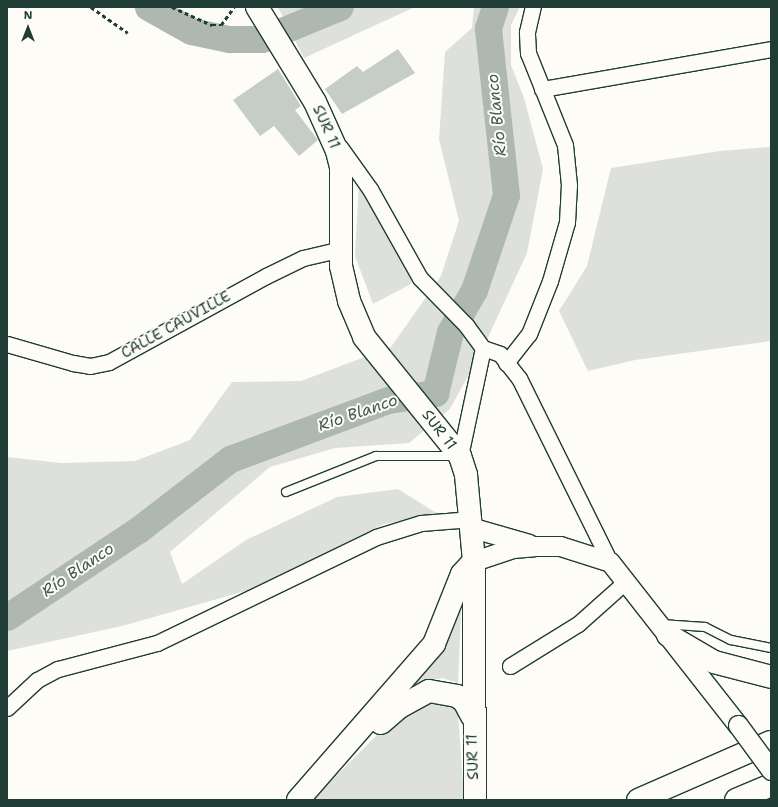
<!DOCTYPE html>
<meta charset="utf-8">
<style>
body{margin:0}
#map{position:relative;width:778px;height:807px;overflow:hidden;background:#fdfcf7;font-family:"Shantell Sans",sans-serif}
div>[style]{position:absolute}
.green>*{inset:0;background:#dde0db}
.river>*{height:27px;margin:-13.5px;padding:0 13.5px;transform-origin:13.5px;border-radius:13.5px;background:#aeb8b1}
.building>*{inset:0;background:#c6cdc7}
.path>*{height:2.5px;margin-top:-1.25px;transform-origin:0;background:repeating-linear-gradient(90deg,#1f3d34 0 4px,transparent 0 7px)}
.roads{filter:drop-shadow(1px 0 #1f3d34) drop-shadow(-1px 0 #1f3d34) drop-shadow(0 1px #1f3d34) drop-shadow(0 -1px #1f3d34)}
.service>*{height:8px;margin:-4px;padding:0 4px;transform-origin:4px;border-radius:4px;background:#fdfcf7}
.minor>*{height:15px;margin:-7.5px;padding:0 7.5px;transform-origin:7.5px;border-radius:7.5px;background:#fdfcf7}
.tertiary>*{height:19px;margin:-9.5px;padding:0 9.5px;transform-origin:9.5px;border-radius:9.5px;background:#fdfcf7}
.secondary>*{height:22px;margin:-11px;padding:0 11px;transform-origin:11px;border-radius:11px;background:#fdfcf7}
.motorway>*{height:22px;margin:-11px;padding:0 11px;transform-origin:11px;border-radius:11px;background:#fdfcf7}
.bridges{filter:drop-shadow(1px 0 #1f3d34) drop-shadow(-1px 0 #1f3d34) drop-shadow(0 1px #1f3d34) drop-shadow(0 -1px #1f3d34)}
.tertiary-bridge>*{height:19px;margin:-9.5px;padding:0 9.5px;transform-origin:9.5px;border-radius:9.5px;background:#fdfcf7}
span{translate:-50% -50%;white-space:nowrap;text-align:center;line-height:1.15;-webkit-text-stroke:4px #fdfcf7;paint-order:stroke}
.street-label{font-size:15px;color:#1f3d34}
.water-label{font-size:16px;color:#435c53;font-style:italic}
.frame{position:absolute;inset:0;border:8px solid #1f3d34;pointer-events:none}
.north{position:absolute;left:8px;top:8px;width:40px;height:40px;-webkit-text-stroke:3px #fdfcf7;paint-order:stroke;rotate:0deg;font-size:11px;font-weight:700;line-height:16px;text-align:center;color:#1f3d34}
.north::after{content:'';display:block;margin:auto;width:14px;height:18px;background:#1f3d34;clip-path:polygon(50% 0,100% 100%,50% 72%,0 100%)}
</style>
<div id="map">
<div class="green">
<div style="clip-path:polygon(278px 7px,415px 7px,304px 58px)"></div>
<div style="clip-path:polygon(474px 7px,520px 7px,511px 25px,511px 65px,524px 98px,543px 169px,527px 253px,483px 348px,450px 409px,409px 443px,335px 448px,270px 467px,170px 552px,182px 584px,246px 540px,337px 497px,398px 489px,438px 514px,384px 524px,249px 590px,122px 626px,7px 651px,7px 457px,61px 463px,135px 461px,190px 440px,232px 382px,301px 381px,391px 347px,441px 276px,459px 221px,439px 139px,445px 52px,472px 28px)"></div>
<div style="clip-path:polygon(771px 147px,771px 341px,635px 360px,588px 371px,559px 311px,587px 266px,611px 168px,720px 151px)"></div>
<div style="clip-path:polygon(359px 182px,413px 271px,411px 284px,373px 304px,355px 256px)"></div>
<div style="clip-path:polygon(462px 590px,458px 683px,442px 678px,421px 682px,401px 696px)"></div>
<div style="clip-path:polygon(430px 698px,454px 703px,458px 714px,464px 800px,312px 800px,376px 736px,412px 705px)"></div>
</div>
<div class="river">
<div style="left:148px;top:7px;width:49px;rotate:29.2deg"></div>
<div style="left:191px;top:31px;width:39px;rotate:12deg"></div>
<div style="left:229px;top:39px;width:33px"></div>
<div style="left:262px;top:39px;width:84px;rotate:-22.3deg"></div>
<div style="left:7px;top:617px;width:157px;rotate:-33.6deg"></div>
<div style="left:138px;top:530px;width:116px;rotate:-37.7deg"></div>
<div style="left:230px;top:459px;width:169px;rotate:-20.5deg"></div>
<div style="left:388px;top:400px;width:48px;rotate:-8.5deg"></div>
<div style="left:435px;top:393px;width:63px;rotate:-76.2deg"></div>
<div style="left:450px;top:332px;width:48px;rotate:-60.3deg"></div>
<div style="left:474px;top:290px;width:100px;rotate:-71.4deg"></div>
<div style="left:506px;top:195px;width:168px;rotate:-96.2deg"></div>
<div style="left:488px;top:28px;width:22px;rotate:-72deg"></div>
</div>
<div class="building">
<div style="clip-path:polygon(398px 49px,415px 73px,342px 114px,325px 89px,357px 66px,363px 72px)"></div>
<div style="clip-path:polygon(278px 69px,301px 106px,295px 110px,318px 140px,299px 156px,274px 126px,260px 136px,233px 100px)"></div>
</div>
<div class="path">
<div style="left:91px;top:7px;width:45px;rotate:35.1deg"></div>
<div style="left:172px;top:7px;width:44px;rotate:24.2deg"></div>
<div style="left:212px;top:25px;width:9px"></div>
<div style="left:221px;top:25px;width:22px;rotate:-54deg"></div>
</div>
<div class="roads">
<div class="service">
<div style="left:286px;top:492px;width:97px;rotate:-21.8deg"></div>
<div style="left:376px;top:456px;width:80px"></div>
<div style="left:661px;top:624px;width:44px;rotate:3.9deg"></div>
<div style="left:705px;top:627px;width:29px;rotate:27deg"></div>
<div style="left:731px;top:640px;width:41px;rotate:11.3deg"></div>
</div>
<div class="minor">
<div style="left:542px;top:89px;width:232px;rotate:-9.9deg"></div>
<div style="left:340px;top:147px;width:52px;rotate:54.5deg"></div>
<div style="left:370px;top:189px;width:102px;rotate:60.7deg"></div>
<div style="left:420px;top:278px;width:66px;rotate:45.6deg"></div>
<div style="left:466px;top:325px;width:29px;rotate:54deg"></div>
<div style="left:7px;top:344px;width:69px;rotate:16.1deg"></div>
<div style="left:73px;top:363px;width:17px;rotate:10deg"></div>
<div style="left:90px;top:366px;width:19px;rotate:-12deg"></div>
<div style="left:109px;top:362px;width:179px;rotate:-28.7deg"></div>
<div style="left:266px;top:276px;width:41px;rotate:-25.9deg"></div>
<div style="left:303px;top:258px;width:37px;rotate:-13deg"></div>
<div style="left:483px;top:348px;width:18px;rotate:19deg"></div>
<div style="left:500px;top:354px;width:31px;rotate:52deg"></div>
<div style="left:519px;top:378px;width:205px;rotate:63.7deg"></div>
<div style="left:506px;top:363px;width:37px;rotate:-52deg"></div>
<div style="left:529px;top:334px;width:57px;rotate:-68.4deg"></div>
<div style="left:550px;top:281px;width:61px;rotate:-73.9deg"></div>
<div style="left:567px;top:222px;width:37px;rotate:-87deg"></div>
<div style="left:569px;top:185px;width:40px;rotate:-95.7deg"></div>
<div style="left:565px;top:145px;width:99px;rotate:-111.9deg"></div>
<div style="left:528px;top:53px;width:21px;rotate:-93deg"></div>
<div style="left:527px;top:32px;width:26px;rotate:-77deg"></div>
<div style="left:460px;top:456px;width:110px;rotate:-78deg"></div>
<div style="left:510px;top:666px;width:80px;rotate:-31.7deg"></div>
<div style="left:578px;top:624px;width:62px;rotate:-41.7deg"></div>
<div style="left:7px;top:708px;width:41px;rotate:-43deg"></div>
<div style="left:37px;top:680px;width:24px;rotate:-28deg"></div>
<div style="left:58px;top:669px;width:102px;rotate:-14.7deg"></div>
<div style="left:157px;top:643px;width:243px;rotate:-25.8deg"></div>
<div style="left:376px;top:537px;width:47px;rotate:-17.3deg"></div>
<div style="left:421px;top:523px;width:51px;rotate:-4.5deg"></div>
</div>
<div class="tertiary">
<div style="left:473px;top:528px;width:58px;rotate:15.9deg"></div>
<div style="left:474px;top:561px;width:41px;rotate:-18.4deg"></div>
<div style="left:513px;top:548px;width:21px;rotate:-5deg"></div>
<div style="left:534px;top:546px;width:26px"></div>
<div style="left:560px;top:546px;width:52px;rotate:17.7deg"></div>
<div style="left:610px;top:562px;width:207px;rotate:51.9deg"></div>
</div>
<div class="secondary">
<div style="left:257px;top:7px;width:111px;rotate:58.6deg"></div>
<div style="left:315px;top:102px;width:54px;rotate:65.8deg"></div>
<div style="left:337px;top:151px;width:16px;rotate:76deg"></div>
<div style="left:341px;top:167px;width:99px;rotate:90deg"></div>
<div style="left:341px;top:266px;width:36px;rotate:77deg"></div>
<div style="left:349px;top:301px;width:39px;rotate:67deg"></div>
<div style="left:364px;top:337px;width:153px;rotate:51.1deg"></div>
<div style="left:460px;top:456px;width:20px;rotate:72deg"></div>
<div style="left:466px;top:475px;width:86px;rotate:84.7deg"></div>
<div style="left:474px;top:561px;width:239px;rotate:89.8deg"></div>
</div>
<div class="motorway">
<div style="left:668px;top:635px;width:53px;rotate:30.4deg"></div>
<div style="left:714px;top:662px;width:59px;rotate:14.7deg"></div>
<div style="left:381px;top:723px;width:23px;rotate:-41deg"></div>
<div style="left:398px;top:708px;width:35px;rotate:-29deg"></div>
<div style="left:429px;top:691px;width:28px;rotate:10deg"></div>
<div style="left:457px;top:696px;width:9px;rotate:36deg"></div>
<div style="left:464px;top:701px;width:17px;rotate:62deg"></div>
<div style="left:298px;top:800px;width:207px;rotate:-48.9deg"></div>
<div style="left:434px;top:644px;width:75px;rotate:-68.2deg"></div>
<div style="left:462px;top:574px;width:18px;rotate:-47deg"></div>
<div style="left:638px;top:800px;width:145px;rotate:-23.6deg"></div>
<div style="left:736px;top:800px;width:38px;rotate:-23deg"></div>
</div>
</div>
<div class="bridges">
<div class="tertiary-bridge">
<div style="left:738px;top:725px;width:56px;rotate:53.7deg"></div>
</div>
</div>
<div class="street-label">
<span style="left:326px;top:127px;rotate:66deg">SUR 11</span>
<span style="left:176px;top:325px;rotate:-29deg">CALLE CAUVILLE</span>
<span style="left:439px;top:430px;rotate:52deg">SUR 11</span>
<span style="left:473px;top:757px;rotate:-92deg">SUR 11</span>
</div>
<div class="water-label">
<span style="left:497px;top:115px;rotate:-96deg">Río Blanco</span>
<span style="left:358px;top:413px;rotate:-19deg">Río Blanco</span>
<span style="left:78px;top:570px;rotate:-34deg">Río Blanco</span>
</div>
<div class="frame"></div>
<div class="north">N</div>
</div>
